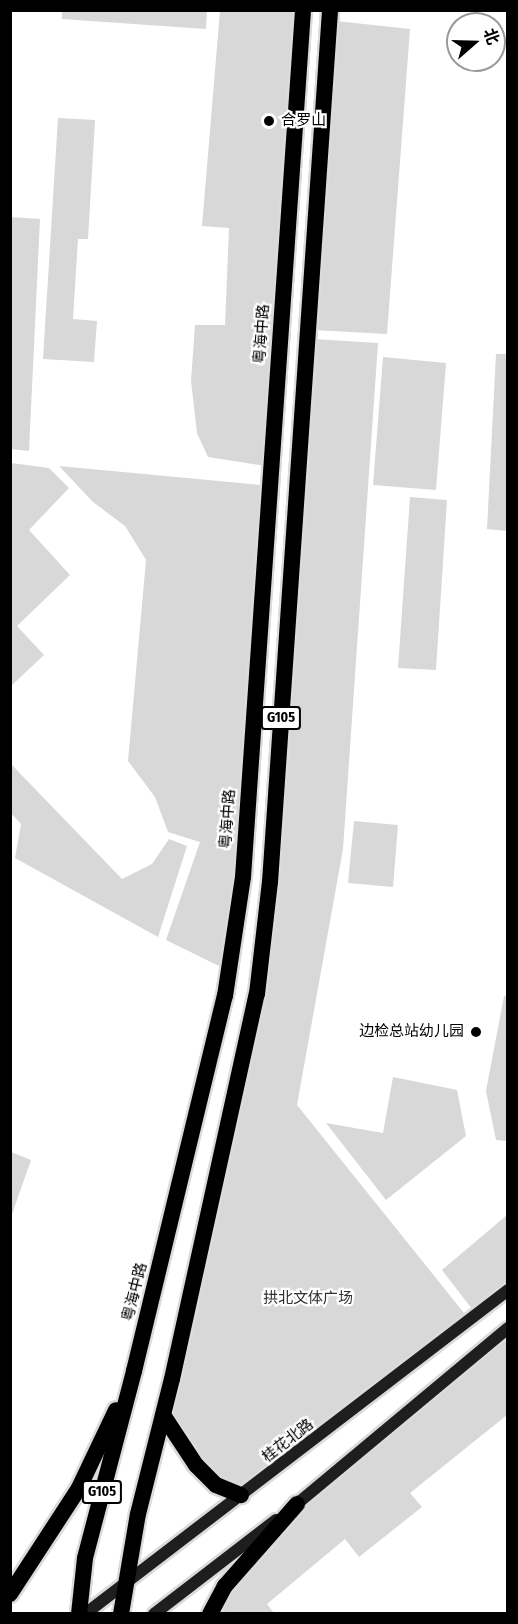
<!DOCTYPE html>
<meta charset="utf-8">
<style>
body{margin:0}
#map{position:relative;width:518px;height:1624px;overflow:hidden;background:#fff;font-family:"Fira Sans Condensed","Noto Sans SC",sans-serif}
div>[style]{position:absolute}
.green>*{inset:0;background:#d8d8d8}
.roads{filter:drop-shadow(2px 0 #dbdbdb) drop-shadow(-2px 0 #dbdbdb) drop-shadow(0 2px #dbdbdb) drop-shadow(0 -2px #dbdbdb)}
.secondary>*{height:12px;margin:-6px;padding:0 6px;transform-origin:6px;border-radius:6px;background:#1e1e1e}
.trunk>*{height:16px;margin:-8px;padding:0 8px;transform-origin:8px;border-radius:8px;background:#000}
.dots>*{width:16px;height:16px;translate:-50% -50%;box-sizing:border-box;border:3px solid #fff;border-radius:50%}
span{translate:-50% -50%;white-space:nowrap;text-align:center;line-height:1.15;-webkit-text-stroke:4.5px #fff;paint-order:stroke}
.shield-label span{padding:2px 4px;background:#fff;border:2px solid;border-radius:4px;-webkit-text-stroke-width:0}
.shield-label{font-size:14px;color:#000;font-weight:700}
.poi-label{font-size:15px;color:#000}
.left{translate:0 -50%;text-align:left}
.right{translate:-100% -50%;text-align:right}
.street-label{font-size:15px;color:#000}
.park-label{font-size:15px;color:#2f2f2f}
.frame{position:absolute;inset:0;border:12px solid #000;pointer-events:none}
.north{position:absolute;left:446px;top:12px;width:60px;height:60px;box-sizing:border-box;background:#fff;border:2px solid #999;border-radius:50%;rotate:70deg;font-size:16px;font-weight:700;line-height:24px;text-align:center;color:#000}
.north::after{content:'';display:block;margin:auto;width:21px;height:27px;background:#000;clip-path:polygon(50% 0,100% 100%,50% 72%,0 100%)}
</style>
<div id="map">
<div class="green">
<div style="clip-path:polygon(62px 11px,207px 11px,206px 29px,62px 19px)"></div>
<div style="clip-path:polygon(220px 11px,297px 11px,266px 466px,208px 457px,197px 433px,191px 381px,195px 325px,225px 325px,229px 228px,202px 226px)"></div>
<div style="clip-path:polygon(336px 21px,410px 29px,387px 334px,313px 330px)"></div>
<div style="clip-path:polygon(58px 118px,95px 120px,88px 239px,78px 239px,73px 319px,97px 321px,94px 362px,43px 359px)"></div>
<div style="clip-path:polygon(10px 217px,40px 219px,29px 451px,11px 449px)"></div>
<div style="clip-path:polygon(313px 339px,378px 343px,343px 849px,297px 1105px,468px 1318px,240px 1493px,216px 1481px,165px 1415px,262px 995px)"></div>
<div style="clip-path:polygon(496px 354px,507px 354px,507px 531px,487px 529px)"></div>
<div style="clip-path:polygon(383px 357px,446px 363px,436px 490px,373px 485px)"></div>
<div style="clip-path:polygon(11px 463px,49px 468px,69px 488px,29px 530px,70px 575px,17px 626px,44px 655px,11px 686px)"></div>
<div style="clip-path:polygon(59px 466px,261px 485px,237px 876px,221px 967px,166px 940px,200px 842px,168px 832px,155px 797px,128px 761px,146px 560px,125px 526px,93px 502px)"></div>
<div style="clip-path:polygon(410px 497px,447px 500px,436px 670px,398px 668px)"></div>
<div style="clip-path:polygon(10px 763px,122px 879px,152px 864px,169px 839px,187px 846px,158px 937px,15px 858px,21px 824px,11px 813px)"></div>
<div style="clip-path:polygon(354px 821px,398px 825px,393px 887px,348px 883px)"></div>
<div style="clip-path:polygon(504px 996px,508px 996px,507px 1141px,496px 1140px,486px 1091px)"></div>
<div style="clip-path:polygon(393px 1077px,457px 1090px,466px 1136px,386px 1200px,326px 1123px,383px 1133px)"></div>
<div style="clip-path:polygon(11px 1152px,31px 1160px,11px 1217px)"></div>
<div style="clip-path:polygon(507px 1215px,507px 1281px,472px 1309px,442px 1270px)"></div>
<div style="clip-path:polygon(507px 1339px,507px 1415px,410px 1493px,422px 1507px,359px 1557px,345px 1539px,267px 1604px,274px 1613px,219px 1614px,230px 1591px,303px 1510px)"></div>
</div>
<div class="roads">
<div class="secondary">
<div style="left:292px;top:1508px;width:281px;rotate:-39.8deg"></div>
<div style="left:85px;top:1614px;width:533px;rotate:-37.45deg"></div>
<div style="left:154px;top:1614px;width:154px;rotate:-37.6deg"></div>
</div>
<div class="trunk">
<div style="left:163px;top:1415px;width:60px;rotate:56.6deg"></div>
<div style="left:196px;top:1465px;width:28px;rotate:45deg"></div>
<div style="left:216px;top:1485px;width:27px;rotate:22deg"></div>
<div style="left:10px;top:1594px;width:126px;rotate:-56.9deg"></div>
<div style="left:79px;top:1488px;width:86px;rotate:-64.6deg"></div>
<div style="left:79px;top:1614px;width:56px;rotate:-83.9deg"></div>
<div style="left:85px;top:1558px;width:193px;rotate:-75.3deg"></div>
<div style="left:134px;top:1371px;width:386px;rotate:-76.4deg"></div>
<div style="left:225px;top:996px;width:120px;rotate:-81.4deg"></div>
<div style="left:243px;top:877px;width:869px;rotate:-86.04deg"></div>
<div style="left:121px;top:1614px;width:101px;rotate:-80.4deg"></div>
<div style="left:138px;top:1514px;width:139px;rotate:-75.9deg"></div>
<div style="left:172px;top:1379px;width:394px;rotate:-77.6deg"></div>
<div style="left:257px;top:994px;width:113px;rotate:-83.4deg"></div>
<div style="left:270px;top:882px;width:874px;rotate:-86.06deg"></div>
<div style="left:210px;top:1614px;width:32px;rotate:-62deg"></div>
<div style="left:225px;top:1586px;width:109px;rotate:-48.7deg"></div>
</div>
</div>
<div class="dots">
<div style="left:269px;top:121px;background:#000"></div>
<div style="left:476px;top:1032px;background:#000"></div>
</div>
<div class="shield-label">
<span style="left:281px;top:718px">G105</span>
<span style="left:102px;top:1492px">G105</span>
</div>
<div class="poi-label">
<span class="left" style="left:281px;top:121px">合罗山</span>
<span class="right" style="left:464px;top:1032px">边检总站幼儿园</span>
</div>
<div class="street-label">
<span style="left:262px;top:334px;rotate:-86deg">粤海中路</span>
<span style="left:228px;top:819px;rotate:-86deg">粤海中路</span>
<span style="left:135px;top:1292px;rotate:-76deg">粤海中路</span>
<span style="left:288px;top:1441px;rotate:-38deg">桂花北路</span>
</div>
<div class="park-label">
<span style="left:308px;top:1299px">拱北文体广场</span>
</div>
<div class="frame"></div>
<div class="north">北</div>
</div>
